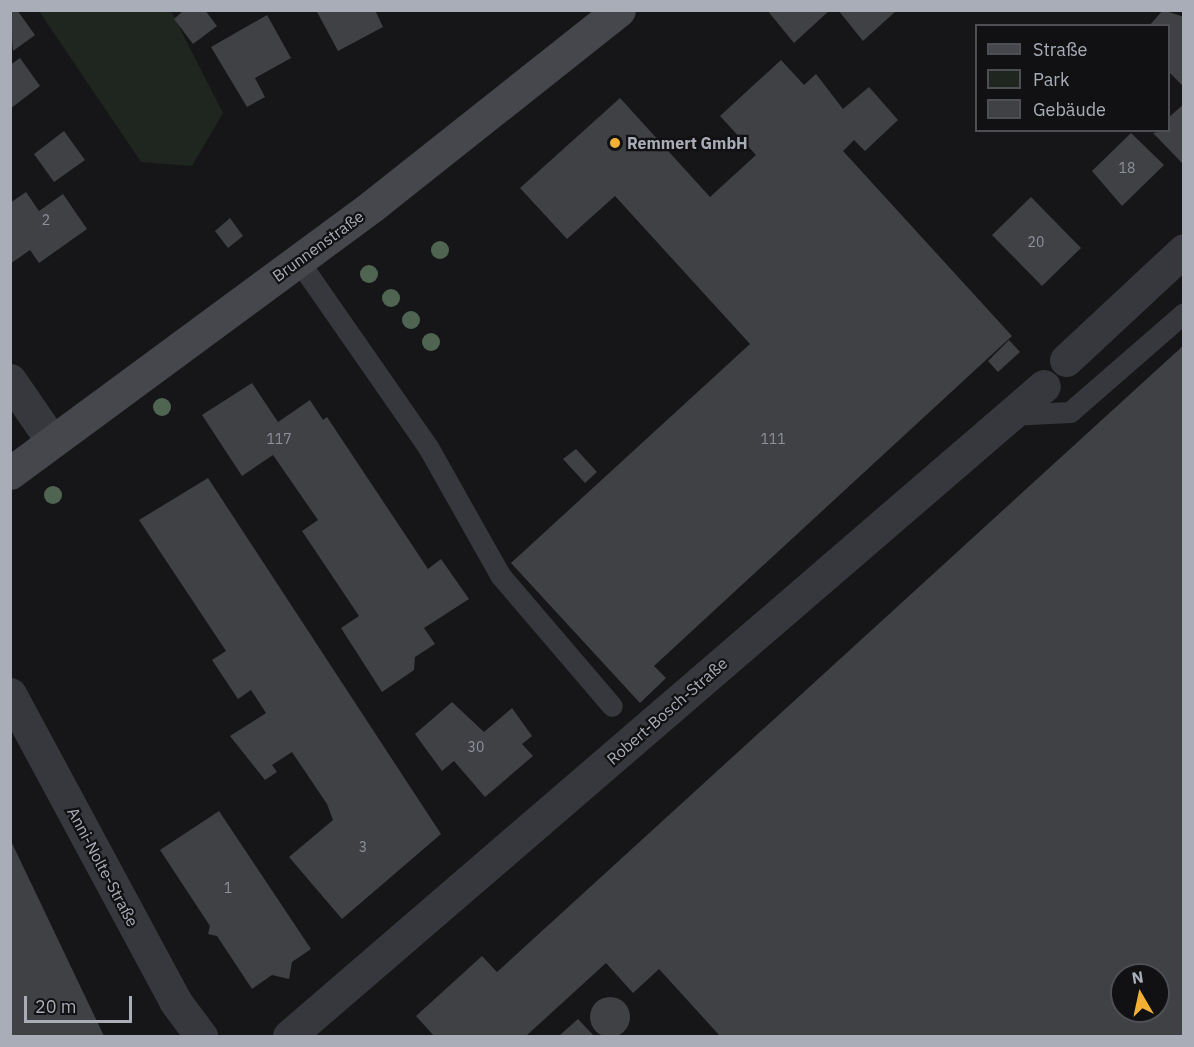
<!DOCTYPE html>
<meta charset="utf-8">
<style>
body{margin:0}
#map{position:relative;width:1194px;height:1047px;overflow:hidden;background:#161618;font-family:"IBM Plex Sans",sans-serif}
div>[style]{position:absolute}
.green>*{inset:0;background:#1e261f}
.building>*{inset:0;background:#404145}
.round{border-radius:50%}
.lane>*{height:21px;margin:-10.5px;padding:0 10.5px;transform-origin:10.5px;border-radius:10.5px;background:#37383d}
.street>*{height:33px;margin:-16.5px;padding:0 16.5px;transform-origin:16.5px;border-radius:16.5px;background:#37383d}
.secondary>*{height:33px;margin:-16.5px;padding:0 16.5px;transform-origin:16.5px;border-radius:16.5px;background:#45474d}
.trees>*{width:18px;height:18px;margin:-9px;border-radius:50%;background:#506452}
.dots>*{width:16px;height:16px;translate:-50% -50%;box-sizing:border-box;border:3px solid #111113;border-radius:50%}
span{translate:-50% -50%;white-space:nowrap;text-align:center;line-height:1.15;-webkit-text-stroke:4.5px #111113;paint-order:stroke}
.number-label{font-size:14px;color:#8e929b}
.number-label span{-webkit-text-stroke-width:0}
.poi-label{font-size:16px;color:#a8adb8;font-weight:700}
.left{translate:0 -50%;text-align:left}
.street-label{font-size:16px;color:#a8adb8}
.frame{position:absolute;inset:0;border:12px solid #a8adb8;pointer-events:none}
.legend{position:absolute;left:975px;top:24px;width:195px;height:108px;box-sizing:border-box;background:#111113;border:2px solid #4d4f55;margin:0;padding:8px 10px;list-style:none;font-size:18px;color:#a8adb8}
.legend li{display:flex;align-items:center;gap:12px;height:30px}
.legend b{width:30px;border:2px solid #4d4f55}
.north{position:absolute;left:1110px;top:963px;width:60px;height:60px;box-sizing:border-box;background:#111113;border:2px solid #4d4f55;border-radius:50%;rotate:351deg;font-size:16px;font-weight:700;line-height:24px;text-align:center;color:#a8adb8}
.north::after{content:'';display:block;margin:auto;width:21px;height:27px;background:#f2b134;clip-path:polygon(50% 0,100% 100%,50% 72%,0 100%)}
.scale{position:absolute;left:24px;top:996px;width:108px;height:27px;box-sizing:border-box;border:3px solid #a8adb8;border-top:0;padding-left:8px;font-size:18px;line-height:21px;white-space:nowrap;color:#a8adb8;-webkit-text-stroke:4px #111113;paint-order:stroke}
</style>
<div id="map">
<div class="green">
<div style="clip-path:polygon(39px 11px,171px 11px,223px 113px,192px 166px,141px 162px)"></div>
</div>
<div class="building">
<div style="clip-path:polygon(10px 10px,17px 10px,35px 35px,13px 51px)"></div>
<div style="clip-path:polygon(184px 10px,205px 10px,217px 26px,193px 44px,174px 19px)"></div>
<div style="clip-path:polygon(316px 10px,375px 10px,383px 27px,338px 51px)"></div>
<div style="clip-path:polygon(767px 10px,830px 10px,794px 43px)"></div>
<div style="clip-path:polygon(838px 10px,897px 10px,863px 41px)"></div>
<div style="clip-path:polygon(1163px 10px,1184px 17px,1182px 85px,1168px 71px,1168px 26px,1149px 26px)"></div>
<div style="clip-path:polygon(267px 15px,291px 58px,255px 78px,265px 97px,247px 107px,211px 47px)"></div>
<div style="clip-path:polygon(20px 58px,40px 86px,10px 109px,10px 65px)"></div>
<div style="clip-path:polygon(781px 60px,804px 85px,816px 74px,843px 109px,869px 87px,898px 120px,865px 151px,854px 140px,843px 151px,1012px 336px,654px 666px,666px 678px,640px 703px,511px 563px,750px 344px,615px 196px,567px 239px,520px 188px,620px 98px,710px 197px,756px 155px,720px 116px)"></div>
<div style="clip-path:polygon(1184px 104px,1184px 165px,1153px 133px,1168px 130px,1168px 118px)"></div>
<div style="clip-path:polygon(64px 131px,85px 160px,54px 182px,34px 154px)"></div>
<div style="clip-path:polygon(1131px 133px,1164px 165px,1122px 206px,1092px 171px)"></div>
<div style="clip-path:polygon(26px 192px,39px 211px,63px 194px,87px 229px,39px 263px,30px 250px,10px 264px,10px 203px)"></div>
<div style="clip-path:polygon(1031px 197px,1081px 248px,1042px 286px,992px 235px)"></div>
<div style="clip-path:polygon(230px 218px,243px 236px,228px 248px,215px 231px)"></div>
<div style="clip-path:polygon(1009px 340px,1020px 352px,998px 372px,988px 361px)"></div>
<div style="clip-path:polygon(evenodd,1184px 345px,1184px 1036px,720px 1036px,659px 969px,633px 993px,606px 963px,526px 1036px,434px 1036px,416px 1016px,482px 956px,497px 972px,1184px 345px,1122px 975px,1158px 975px,1158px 1011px,1122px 1011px,1122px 975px)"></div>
<div style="clip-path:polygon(252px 383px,278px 422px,310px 400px,323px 420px,327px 417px,428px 569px,441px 559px,469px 599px,424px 628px,435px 644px,415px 657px,414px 670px,382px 692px,341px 628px,359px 616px,302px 531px,318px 520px,273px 455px,242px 476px,202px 415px)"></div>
<div style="clip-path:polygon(576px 449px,597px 472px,585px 483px,563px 459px)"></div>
<div style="clip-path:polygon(208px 478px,441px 834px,342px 919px,289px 857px,333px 820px,327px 804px,292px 752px,272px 765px,277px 772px,265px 780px,230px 736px,266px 713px,251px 690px,238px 699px,212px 660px,226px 651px,139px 520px)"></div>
<div style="clip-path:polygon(452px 702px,484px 732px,512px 708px,532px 736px,522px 744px,533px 756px,485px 797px,454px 761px,442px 771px,415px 734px)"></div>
<div style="clip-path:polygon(219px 811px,311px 949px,292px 962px,289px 979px,272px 975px,252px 989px,217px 936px,208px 934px,210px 926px,160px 850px)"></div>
<div style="clip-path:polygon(10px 839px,104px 1036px,10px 1036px)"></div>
<div class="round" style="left:590px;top:997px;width:40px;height:40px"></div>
<div style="clip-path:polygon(578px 1019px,594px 1036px,561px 1036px,560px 1035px)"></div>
</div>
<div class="lane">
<div style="left:298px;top:260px;width:228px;rotate:55.2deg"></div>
<div style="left:428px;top:447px;width:147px;rotate:60.6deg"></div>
<div style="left:500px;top:575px;width:172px;rotate:49.5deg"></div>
<div style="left:1011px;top:415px;width:59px;rotate:-2.9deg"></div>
<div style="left:1070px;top:412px;width:151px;rotate:-41deg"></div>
</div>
<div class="street">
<div style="left:1066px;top:360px;width:161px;rotate:-43deg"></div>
<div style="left:10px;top:380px;width:74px;rotate:55.5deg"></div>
<div style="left:10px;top:694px;width:349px;rotate:61.7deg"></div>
<div style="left:175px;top:1001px;width:44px;rotate:53.4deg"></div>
<div style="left:289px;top:1036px;width:996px;rotate:-40.73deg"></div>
</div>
<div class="secondary">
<div style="left:10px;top:473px;width:450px;rotate:-36.4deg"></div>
<div style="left:372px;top:206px;width:315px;rotate:-38.4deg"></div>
</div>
<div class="trees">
<div style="left:440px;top:250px"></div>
<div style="left:369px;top:274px"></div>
<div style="left:391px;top:298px"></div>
<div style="left:411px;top:320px"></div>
<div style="left:431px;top:342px"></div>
<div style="left:162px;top:407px"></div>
<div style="left:53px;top:495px"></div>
</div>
<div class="dots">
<div style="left:615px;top:143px;background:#f2b134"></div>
</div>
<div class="number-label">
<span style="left:1127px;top:168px">18</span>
<span style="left:46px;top:220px">2</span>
<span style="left:1036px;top:242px">20</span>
<span style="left:279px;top:439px">117</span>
<span style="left:773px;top:439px">111</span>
<span style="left:476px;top:747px">30</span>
<span style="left:363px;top:847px">3</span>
<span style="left:228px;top:888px">1</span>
</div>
<div class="poi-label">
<span class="left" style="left:627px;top:143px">Remmert GmbH</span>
</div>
<div class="street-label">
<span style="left:318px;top:246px;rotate:-36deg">Brunnenstraße</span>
<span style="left:667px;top:711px;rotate:-41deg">Robert-Bosch-Straße</span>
<span style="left:103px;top:867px;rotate:62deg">Anni-Nolte-Straße</span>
</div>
<div class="frame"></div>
<ul class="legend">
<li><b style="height:8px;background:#45474d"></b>Straße</li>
<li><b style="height:16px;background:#1e261f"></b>Park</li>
<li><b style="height:16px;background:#404145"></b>Gebäude</li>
</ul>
<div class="north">N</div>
<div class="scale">20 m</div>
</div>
